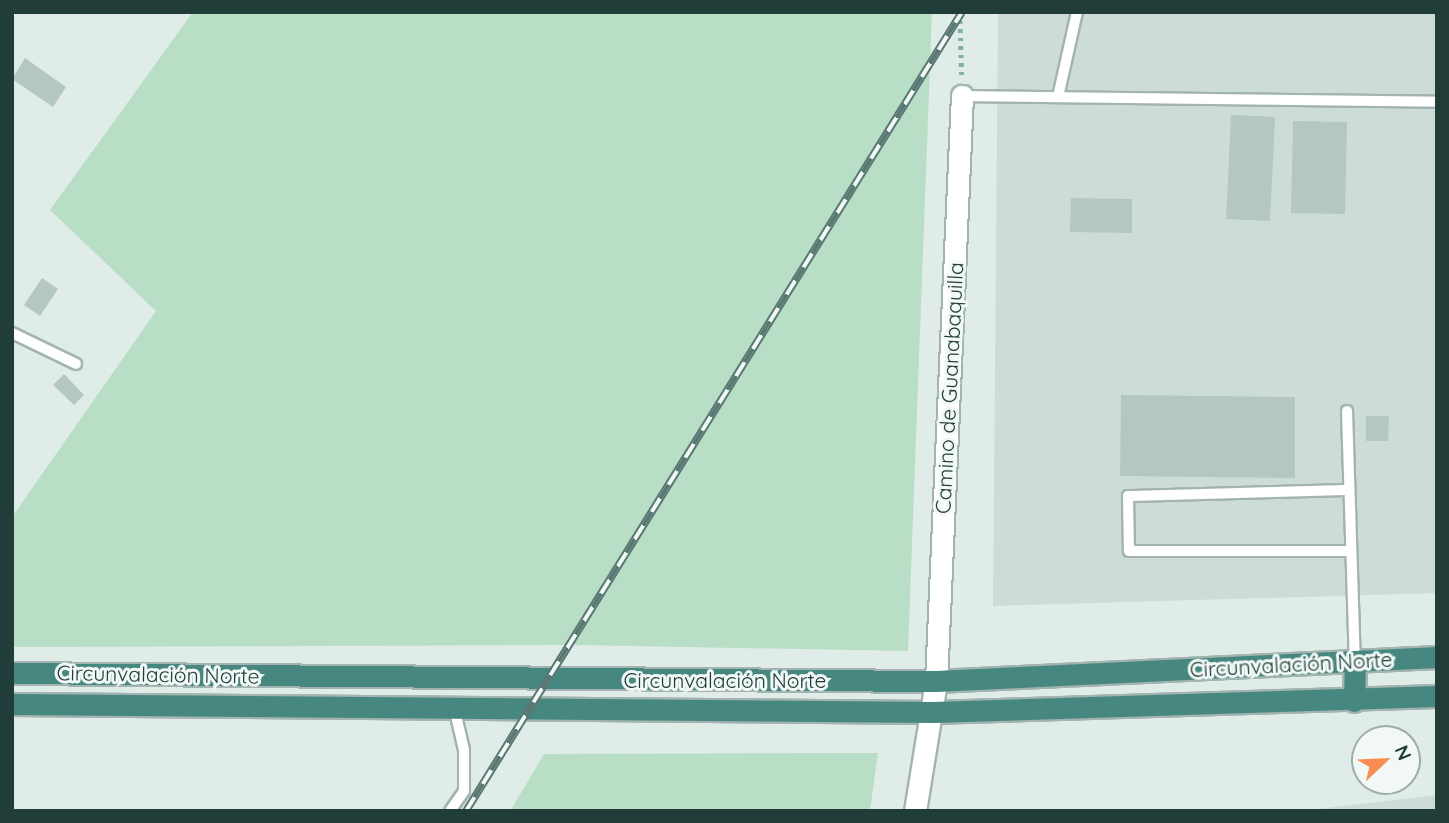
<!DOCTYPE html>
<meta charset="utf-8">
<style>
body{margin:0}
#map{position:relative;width:1449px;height:823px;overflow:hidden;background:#e0ece8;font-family:Quicksand,sans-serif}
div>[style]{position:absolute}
.built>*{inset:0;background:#cedcd7}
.green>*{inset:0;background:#b8dec6}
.building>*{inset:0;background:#b5c7c1}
.path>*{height:4.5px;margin-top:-2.25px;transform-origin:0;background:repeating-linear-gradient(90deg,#7fb1a7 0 3.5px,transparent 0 8.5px)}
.roads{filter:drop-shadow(2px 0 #a3b4b0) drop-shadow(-2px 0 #a3b4b0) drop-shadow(0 2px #a3b4b0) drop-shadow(0 -2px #a3b4b0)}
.service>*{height:10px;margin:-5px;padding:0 5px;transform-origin:5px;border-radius:5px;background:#fff}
.minor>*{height:21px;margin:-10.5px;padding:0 10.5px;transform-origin:10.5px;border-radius:10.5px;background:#fff}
.tertiary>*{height:21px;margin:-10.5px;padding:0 10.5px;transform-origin:10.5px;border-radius:10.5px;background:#fff}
.trunk>*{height:21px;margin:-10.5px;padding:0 10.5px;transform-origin:10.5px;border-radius:10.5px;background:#468880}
.rail>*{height:8px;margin-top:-4px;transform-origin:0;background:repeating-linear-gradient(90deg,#f1f8f5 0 16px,#5a7974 0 32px);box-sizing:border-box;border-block:2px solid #5a7974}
span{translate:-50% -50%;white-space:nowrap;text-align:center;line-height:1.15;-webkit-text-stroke:6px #f1f8f5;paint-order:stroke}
.street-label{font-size:21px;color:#203d39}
.frame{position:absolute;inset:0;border:14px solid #203d39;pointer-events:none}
.north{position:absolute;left:1351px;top:725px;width:70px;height:70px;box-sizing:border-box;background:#f1f8f5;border:2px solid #9dadaa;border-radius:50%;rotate:67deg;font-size:19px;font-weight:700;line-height:28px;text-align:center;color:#203d39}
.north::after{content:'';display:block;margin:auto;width:24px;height:32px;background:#f98d51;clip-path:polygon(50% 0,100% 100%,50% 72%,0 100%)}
</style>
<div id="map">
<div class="built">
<div style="clip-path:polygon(998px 12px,1437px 12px,1437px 593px,993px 606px)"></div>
<div style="clip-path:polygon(1437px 795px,1437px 811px,1301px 811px)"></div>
</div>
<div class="green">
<div style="clip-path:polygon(193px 12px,932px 12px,908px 651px,577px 645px,12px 647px,12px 517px,156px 311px,50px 210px)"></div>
<div style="clip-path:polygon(878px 753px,870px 811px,510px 811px,544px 754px)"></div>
</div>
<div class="building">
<div style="clip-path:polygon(25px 58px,66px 87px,53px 107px,12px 79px)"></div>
<div style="clip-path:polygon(1231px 115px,1275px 117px,1270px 221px,1226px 219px)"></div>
<div style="clip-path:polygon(1293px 121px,1347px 122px,1345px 214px,1291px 213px)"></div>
<div style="clip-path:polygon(1071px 198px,1132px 199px,1132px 233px,1070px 232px)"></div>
<div style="clip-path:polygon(42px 278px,58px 289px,40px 316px,24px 305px)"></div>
<div style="clip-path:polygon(64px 374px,84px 395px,74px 405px,53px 385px)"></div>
<div style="clip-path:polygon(1121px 395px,1295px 397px,1295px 478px,1120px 476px)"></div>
<div style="clip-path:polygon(1366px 416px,1389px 416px,1388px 441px,1366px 441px)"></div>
</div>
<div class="path">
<div style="left:960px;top:12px;width:66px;rotate:88.3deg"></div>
</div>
<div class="roads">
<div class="service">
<div style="left:962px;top:96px;width:475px;rotate:0.7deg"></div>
<div style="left:1058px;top:97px;width:87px;rotate:-77.4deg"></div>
<div style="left:12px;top:333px;width:71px;rotate:25.8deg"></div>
<div style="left:1347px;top:411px;width:250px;rotate:88.2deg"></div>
<div style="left:1349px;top:490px;width:221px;rotate:178.4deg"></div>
<div style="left:1128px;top:496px;width:55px;rotate:89deg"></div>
<div style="left:1129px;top:551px;width:222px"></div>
<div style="left:450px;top:811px;width:24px;rotate:-55deg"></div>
<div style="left:464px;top:791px;width:41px;rotate:-90deg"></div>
<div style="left:464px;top:750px;width:44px;rotate:-103.1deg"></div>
</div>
<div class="minor">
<div style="left:936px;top:681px;width:586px;rotate:-87.46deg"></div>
</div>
<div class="tertiary">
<div style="left:915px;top:811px;width:132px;rotate:-80.8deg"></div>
</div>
<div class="trunk">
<div style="left:12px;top:673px;width:924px;rotate:0.5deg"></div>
<div style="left:936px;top:681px;width:502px;rotate:-2.74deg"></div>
<div style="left:1354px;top:701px;width:40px;rotate:-88.6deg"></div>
<div style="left:12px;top:704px;width:921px;rotate:0.5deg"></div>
<div style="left:933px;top:712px;width:504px;rotate:-1.82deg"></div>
</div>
</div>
<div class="rail">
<div style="left:466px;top:811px;width:940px;rotate:-58.17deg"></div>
</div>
<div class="street-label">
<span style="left:949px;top:388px;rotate:-87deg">Camino de Guanabaquilla</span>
<span style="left:1291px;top:664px;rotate:-3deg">Circunvalación Norte</span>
<span style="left:158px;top:674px;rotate:1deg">Circunvalación Norte</span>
<span style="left:725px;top:680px">Circunvalación Norte</span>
</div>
<div class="frame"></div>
<div class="north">N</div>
</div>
